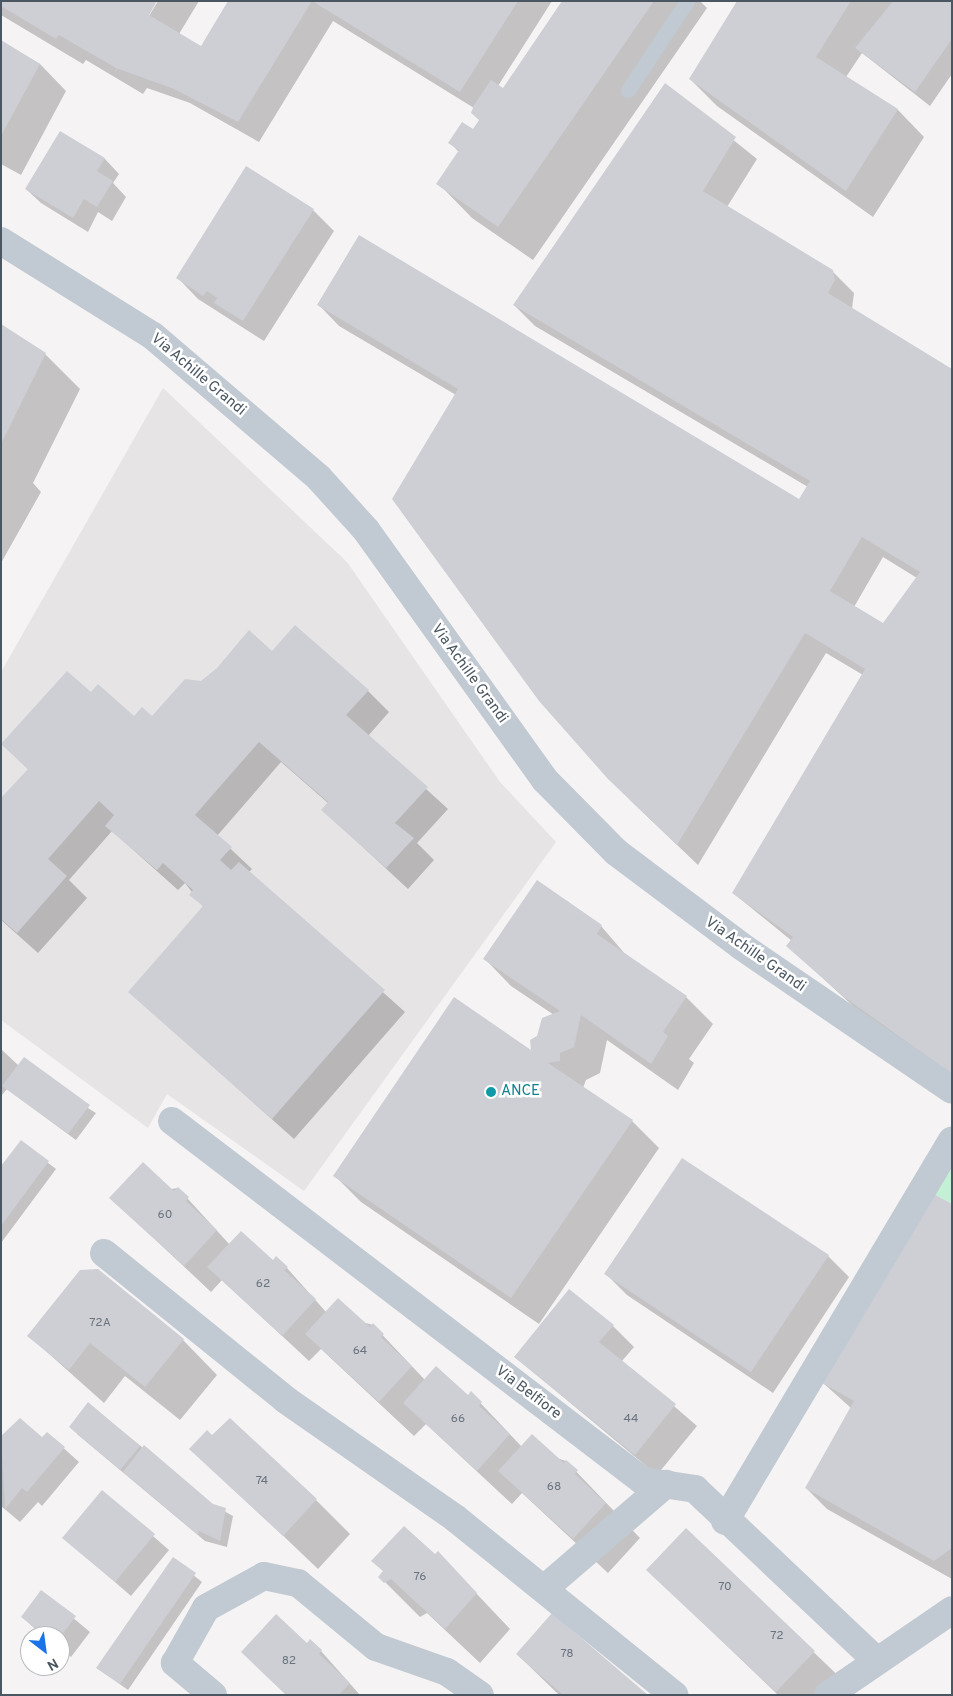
<!DOCTYPE html>
<style>
body{margin:0}
#map{position:relative;width:953px;height:1696px;overflow:hidden;background:#f5f3f3;font-family:Overpass,sans-serif}
div>[style]{position:absolute}
.education>*{inset:0;background:#e6e4e5}
.green>*{inset:0;background:#c3f1d5}
.shadow>*{inset:0;background:#0003}
.building>*{inset:0;background:#cdcfd5}
.lane>*{height:15px;margin:-7.5px;padding:0 7.5px;transform-origin:7.5px;border-radius:7.5px;background:#c1cad2}
.street>*{height:28px;margin:-14px;padding:0 14px;transform-origin:14px;border-radius:14px;background:#c1cad2}
.dots>*{width:14px;height:14px;translate:-50% -50%;box-sizing:border-box;border:2px solid #fff;border-radius:50%}
span{translate:-50% -50%;white-space:nowrap;text-align:center;line-height:1.15;-webkit-text-stroke:5px #fff;paint-order:stroke}
.number-label{font-size:12px;color:#6b747e}
.number-label span{-webkit-text-stroke-width:0}
.street-label{font-size:15px;color:#4a5661}
.culture-label{font-size:15px;color:#0d838f}
.left{translate:0 -50%;text-align:left}
.frame{position:absolute;inset:0;border:2px solid #4a5661;pointer-events:none}
.north{position:absolute;left:20px;top:1626px;width:50px;height:50px;box-sizing:border-box;background:#fff;border:1px solid #b7bbc0;border-radius:50%;rotate:150deg;font-size:14px;font-weight:700;line-height:20px;text-align:center;color:#4a5661}
.north::after{content:'';display:block;margin:auto;width:18px;height:22px;background:#1a73e8;clip-path:polygon(50% 0,100% 100%,50% 72%,0 100%)}
</style>
<div id="map">
<div class="education">
<div style="clip-path:polygon(163px 388px,347px 562px,500px 782px,556px 842px,304px 1191px,167px 1094px,148px 1128px,1px 1020px,1px 672px)"></div>
</div>
<div class="green">
<div style="clip-path:polygon(952px 1165px,952px 1204px,934px 1194px)"></div>
</div>
<div class="shadow">
<div style="clip-path:polygon(1px 1px,155px 1px,114px 74px,158px 1px,199px 1px,179px 34px,201px 47px,229px 1px,552px 1px,498px 86px,503px 90px,563px 1px,700px 1px,707px 8px,533px 260px,472px 218px,438px 183px,459px 152px,450px 143px,473px 131px,480px 121px,474px 108px,333px 21px,259px 142px,190px 103px,147px 88px,143px 94px,86px 60px,83px 64px,1px 15px)"></div>
<div style="clip-path:polygon(739px 1px,952px 1px,952px 74px,930px 106px,862px 53px,846px 77px,898px 110px,924px 137px,873px 217px,717px 106px,690px 79px)"></div>
<div style="clip-path:polygon(1px 41px,40px 64px,66px 91px,21px 175px,1px 164px)"></div>
<div style="clip-path:polygon(evenodd,665px 85px,757px 159px,727px 207px,832px 271px,854px 293px,852px 309px,952px 370px,952px 1079px,866px 1018px,788px 946px,792px 941px,733px 893px,863px 675px,826px 653px,698px 865px,630px 800px,456px 395px,339px 326px,318px 304px,800px 501px,808px 487px,535px 326px,514px 305px,665px 85px,883px 557px,917px 578px,883px 625px,854px 607px,883px 557px)"></div>
<div style="clip-path:polygon(60px 133px,105px 159px,119px 174px,113px 183px,126px 197px,112px 221px,98px 212px,88px 232px,41px 203px,26px 189px)"></div>
<div style="clip-path:polygon(313px 210px,334px 231px,264px 341px,198px 299px,177px 277px)"></div>
<div style="clip-path:polygon(1px 326px,45px 354px,80px 389px,33px 483px,41px 492px,1px 563px)"></div>
<div style="clip-path:polygon(272px 652px,368px 691px,389px 712px,368px 736px,448px 809px,417px 843px,434px 860px,408px 889px,323px 810px,328px 803px,281px 762px,217px 836px,252px 869px,249px 872px,405px 1012px,294px 1139px,130px 992px,204px 908px,185px 883px,178px 890px,112px 831px,69px 880px,87px 898px,38px 953px,1px 920px,1px 800px,29px 770px,3px 745px,91px 694px,134px 718px,152px 718px,201px 682px)"></div>
<div style="clip-path:polygon(601px 926px,626px 955px,686px 997px,713px 1024px,689px 1059px,694px 1063px,678px 1090px,607px 1040px,600px 1073px,586px 1080px,583px 1088px,632px 1121px,659px 1148px,539px 1324px,361px 1202px,334px 1175px,532px 1052px,554px 1015px,511px 986px,485px 959px)"></div>
<div style="clip-path:polygon(1px 1049px,19px 1066px,96px 1113px,76px 1140px,7px 1089px,1px 1096px)"></div>
<div style="clip-path:polygon(21px 1142px,56px 1169px,1px 1243px,1px 1169px)"></div>
<div style="clip-path:polygon(178px 1188px,230px 1245px,287px 1268px,326px 1312px,373px 1325px,425px 1380px,468px 1397px,471px 1393px,522px 1447px,566px 1461px,640px 1538px,608px 1573px,522px 1493px,512px 1504px,426px 1424px,414px 1436px,321px 1349px,309px 1361px,222px 1280px,211px 1292px,111px 1198px)"></div>
<div style="clip-path:polygon(952px 1206px,952px 1579px,827px 1509px,806px 1488px,851px 1408px,823px 1383px)"></div>
<div style="clip-path:polygon(828px 1256px,849px 1277px,773px 1393px,627px 1295px,606px 1274px)"></div>
<div style="clip-path:polygon(613px 1326px,634px 1347px,622px 1361px,697px 1426px,657px 1475px,515px 1357px)"></div>
<div style="clip-path:polygon(29px 1336px,183px 1340px,217px 1375px,180px 1420px,125px 1376px,104px 1403px)"></div>
<div style="clip-path:polygon(89px 1404px,213px 1505px,233px 1516px,227px 1547px,205px 1541px,77px 1434px)"></div>
<div style="clip-path:polygon(47px 1433px,79px 1462px,42px 1506px,38px 1502px,20px 1522px,1px 1506px,1px 1438px,42px 1439px)"></div>
<div style="clip-path:polygon(191px 1448px,316px 1500px,350px 1534px,318px 1569px)"></div>
<div style="clip-path:polygon(102px 1492px,169px 1550px,131px 1596px,64px 1538px)"></div>
<div style="clip-path:polygon(686px 1530px,849px 1686px,841px 1695px,778px 1695px,648px 1570px)"></div>
<div style="clip-path:polygon(438px 1553px,510px 1629px,480px 1663px,427px 1613px,420px 1617px,380px 1577px)"></div>
<div style="clip-path:polygon(173px 1559px,202px 1582px,128px 1690px,97px 1668px)"></div>
<div style="clip-path:polygon(42px 1592px,90px 1632px,71px 1657px,60px 1649px,60px 1636px,43px 1636px,22px 1617px)"></div>
<div style="clip-path:polygon(307px 1645px,321px 1651px,360px 1695px,286px 1695px)"></div>
<div style="clip-path:polygon(517px 1654px,646px 1695px,559px 1695px)"></div>
</div>
<div class="building">
<div style="clip-path:polygon(1px 1px,157px 1px,149px 15px,201px 46px,228px 1px,312px 1px,238px 122px,174px 89px,116px 68px,59px 35px,56px 39px,1px 6px)"></div>
<div style="clip-path:polygon(312px 1px,518px 1px,460px 92px)"></div>
<div style="clip-path:polygon(562px 1px,654px 1px,498px 227px,436px 184px,459px 150px,448px 143px,462px 122px,473px 129px,479px 120px,471px 113px,474px 105px,491px 80px,503px 88px)"></div>
<div style="clip-path:polygon(737px 1px,851px 1px,816px 57px,898px 109px,846px 191px,689px 79px)"></div>
<div style="clip-path:polygon(893px 1px,952px 1px,952px 39px,915px 92px,855px 48px)"></div>
<div style="clip-path:polygon(1px 40px,40px 64px,1px 136px)"></div>
<div style="clip-path:polygon(evenodd,665px 83px,736px 137px,703px 191px,833px 270px,835px 280px,828px 293px,952px 369px,952px 1074px,844px 997px,786px 946px,793px 937px,732px 893px,865px 669px,805px 633px,677px 845px,608px 779px,539px 701px,392px 499px,458px 389px,317px 305px,359px 235px,799px 499px,810px 481px,513px 305px,665px 83px,862px 537px,920px 572px,883px 623px,830px 591px,862px 537px)"></div>
<div style="clip-path:polygon(60px 131px,105px 158px,97px 171px,113px 181px,97px 207px,84px 199px,73px 218px,25px 189px)"></div>
<div style="clip-path:polygon(246px 166px,314px 209px,243px 321px,214px 303px,217px 298px,207px 291px,203px 296px,176px 278px)"></div>
<div style="clip-path:polygon(1px 324px,46px 353px,1px 444px)"></div>
<div style="clip-path:polygon(295px 625px,369px 690px,346px 715px,428px 787px,395px 823px,414px 838px,386px 868px,321px 810px,328px 802px,259px 742px,195px 815px,232px 847px,220px 860px,231px 870px,239px 862px,385px 990px,272px 1119px,128px 992px,203px 906px,189px 895px,193px 890px,163px 863px,157px 870px,105px 826px,114px 815px,99px 801px,48px 859px,67px 876px,17px 933px,1px 919px,1px 798px,28px 769px,1px 744px,67px 671px,91px 692px,98px 684px,134px 716px,142px 707px,152px 716px,185px 679px,201px 681px,217px 668px,249px 630px,272px 651px)"></div>
<div style="clip-path:polygon(537px 880px,602px 925px,597px 934px,687px 996px,663px 1032px,668px 1036px,651px 1064px,581px 1015px,574px 1047px,560px 1053px,560px 1061px,548px 1063px,633px 1120px,511px 1298px,333px 1176px,454px 997px,531px 1050px,530px 1040px,537px 1036px,542px 1018px,560px 1011px,483px 959px)"></div>
<div style="clip-path:polygon(24px 1057px,90px 1105px,68px 1134px,2px 1086px)"></div>
<div style="clip-path:polygon(21px 1140px,49px 1161px,1px 1226px,1px 1166px)"></div>
<div style="clip-path:polygon(682px 1158px,829px 1255px,751px 1372px,604px 1274px)"></div>
<div style="clip-path:polygon(143px 1162px,174px 1191px,178px 1187px,189px 1197px,186px 1201px,217px 1230px,184px 1266px,109px 1198px)"></div>
<div style="clip-path:polygon(934px 1194px,952px 1204px,952px 1548px,934px 1561px,805px 1488px,854px 1401px,822px 1383px)"></div>
<div style="clip-path:polygon(241px 1231px,273px 1260px,276px 1256px,288px 1267px,284px 1270px,316px 1299px,282px 1336px,207px 1267px)"></div>
<div style="clip-path:polygon(98px 1269px,184px 1339px,145px 1387px,90px 1343px,69px 1370px,27px 1336px,80px 1270px)"></div>
<div style="clip-path:polygon(569px 1289px,614px 1325px,599px 1342px,676px 1404px,635px 1455px,514px 1357px)"></div>
<div style="clip-path:polygon(338px 1298px,370px 1327px,373px 1323px,384px 1334px,381px 1337px,412px 1366px,379px 1402px,305px 1334px)"></div>
<div style="clip-path:polygon(436px 1366px,468px 1395px,471px 1391px,482px 1402px,479px 1406px,510px 1434px,477px 1471px,403px 1403px)"></div>
<div style="clip-path:polygon(88px 1402px,140px 1446px,120px 1470px,69px 1427px)"></div>
<div style="clip-path:polygon(20px 1418px,42px 1437px,47px 1432px,65px 1447px,27px 1492px,22px 1488px,5px 1509px,1px 1436px)"></div>
<div style="clip-path:polygon(230px 1418px,317px 1499px,283px 1536px,189px 1449px,207px 1430px,212px 1435px)"></div>
<div style="clip-path:polygon(532px 1434px,564px 1463px,566px 1460px,578px 1470px,575px 1474px,606px 1503px,573px 1539px,498px 1471px)"></div>
<div style="clip-path:polygon(144px 1445px,213px 1504px,226px 1508px,220px 1541px,199px 1531px,198px 1535px,123px 1472px)"></div>
<div style="clip-path:polygon(102px 1490px,155px 1534px,115px 1582px,62px 1538px)"></div>
<div style="clip-path:polygon(404px 1526px,435px 1554px,438px 1551px,477px 1593px,445px 1629px,391px 1579px,384px 1583px,378px 1577px,383px 1571px,371px 1561px)"></div>
<div style="clip-path:polygon(686px 1528px,815px 1651px,776px 1692px,646px 1570px)"></div>
<div style="clip-path:polygon(173px 1557px,196px 1573px,120px 1684px,96px 1668px)"></div>
<div style="clip-path:polygon(41px 1590px,76px 1616px,61px 1636px,46px 1636px,21px 1617px)"></div>
<div style="clip-path:polygon(552px 1613px,648px 1695px,563px 1695px,516px 1654px)"></div>
<div style="clip-path:polygon(276px 1614px,307px 1643px,310px 1639px,322px 1650px,319px 1654px,350px 1683px,339px 1695px,286px 1695px,241px 1652px)"></div>
</div>
<div class="lane">
<div style="left:628px;top:90px;width:107px;rotate:-56.5deg"></div>
</div>
<div class="street">
<div style="left:1px;top:241px;width:179px;rotate:32deg"></div>
<div style="left:153px;top:336px;width:218px;rotate:40.5deg"></div>
<div style="left:319px;top:478px;width:70px;rotate:47.9deg"></div>
<div style="left:366px;top:530px;width:307px;rotate:54.4deg"></div>
<div style="left:545px;top:780px;width:101px;rotate:45.4deg"></div>
<div style="left:616px;top:852px;width:156px;rotate:36.9deg"></div>
<div style="left:741px;top:946px;width:255px;rotate:34.3deg"></div>
<div style="left:172px;top:1121px;width:593px;rotate:37.39deg"></div>
<div style="left:643px;top:1481px;width:53px;rotate:8.7deg"></div>
<div style="left:695px;top:1489px;width:250px;rotate:43.4deg"></div>
<div style="left:104px;top:1253px;width:234px;rotate:38.9deg"></div>
<div style="left:286px;top:1400px;width:206px;rotate:34.9deg"></div>
<div style="left:455px;top:1518px;width:282px;rotate:38.9deg"></div>
<div style="left:725px;top:1521px;width:443px;rotate:-59.2deg"></div>
<div style="left:545px;top:1588px;width:160px;rotate:-40.7deg"></div>
<div style="left:213px;top:1695px;width:50px;rotate:-139.9deg"></div>
<div style="left:175px;top:1663px;width:63px;rotate:-60.6deg"></div>
<div style="left:206px;top:1608px;width:66px;rotate:-28.9deg"></div>
<div style="left:264px;top:1576px;width:35px;rotate:12deg"></div>
<div style="left:298px;top:1583px;width:101px;rotate:39.4deg"></div>
<div style="left:376px;top:1647px;width:75px;rotate:19.4deg"></div>
<div style="left:447px;top:1672px;width:40px;rotate:34.9deg"></div>
<div style="left:828px;top:1695px;width:150px;rotate:-34.4deg"></div>
</div>
<div class="dots">
<div style="left:491px;top:1092px;background:#0f9aa8"></div>
</div>
<div class="number-label">
<span style="left:165px;top:1216px">60</span>
<span style="left:263px;top:1285px">62</span>
<span style="left:100px;top:1324px">72A</span>
<span style="left:360px;top:1352px">64</span>
<span style="left:458px;top:1420px">66</span>
<span style="left:631px;top:1420px">44</span>
<span style="left:262px;top:1482px">74</span>
<span style="left:554px;top:1488px">68</span>
<span style="left:420px;top:1578px">76</span>
<span style="left:725px;top:1588px">70</span>
<span style="left:777px;top:1637px">72</span>
<span style="left:567px;top:1655px">78</span>
<span style="left:289px;top:1662px">82</span>
</div>
<div class="street-label">
<span style="left:198px;top:375px;rotate:40deg">Via Achille Grandi</span>
<span style="left:469px;top:674px;rotate:54deg">Via Achille Grandi</span>
<span style="left:755px;top:955px;rotate:35deg">Via Achille Grandi</span>
<span style="left:528px;top:1393px;rotate:37deg">Via Belfiore</span>
</div>
<div class="culture-label">
<span class="left" style="left:501px;top:1092px">ANCE</span>
</div>
<div class="frame"></div>
<div class="north">N</div>
</div>
